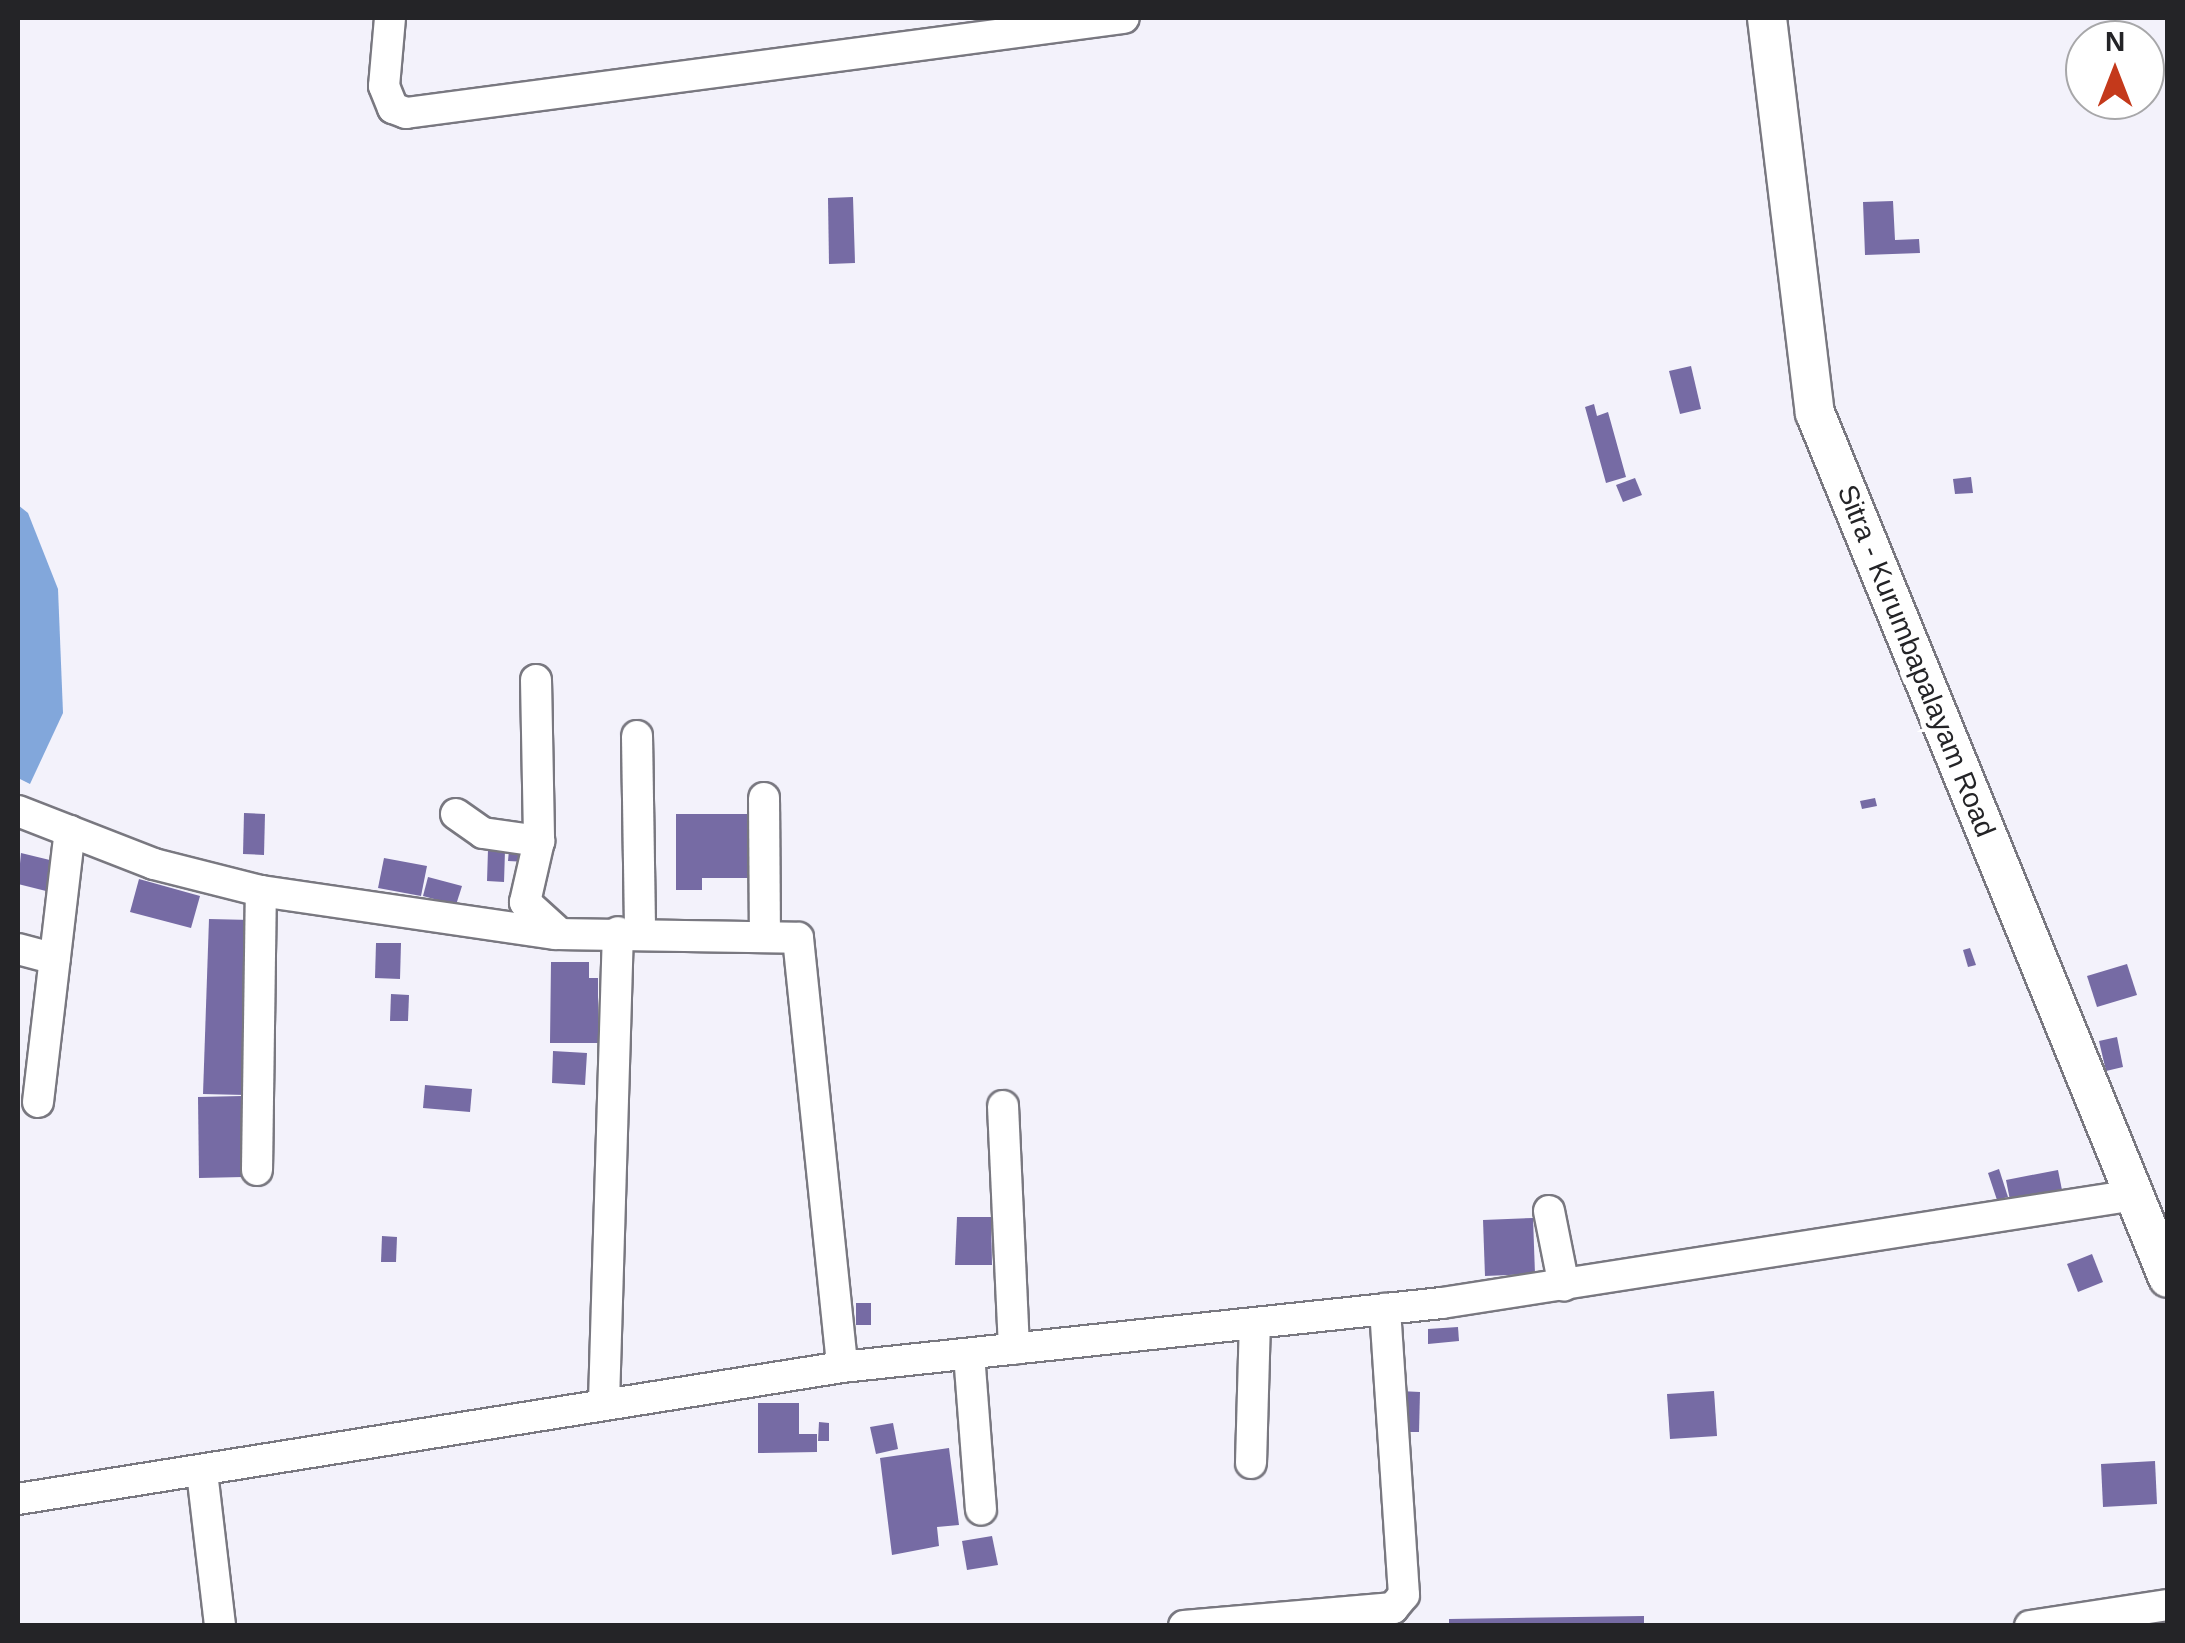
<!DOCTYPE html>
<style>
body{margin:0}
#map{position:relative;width:2185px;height:1643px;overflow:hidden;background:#f3f2fb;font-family:Helvetica,sans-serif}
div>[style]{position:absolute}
.water>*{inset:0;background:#82a7db}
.building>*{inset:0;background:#766ba4}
.roads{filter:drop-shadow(2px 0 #797880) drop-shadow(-2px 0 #797880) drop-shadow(0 2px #797880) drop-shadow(0 -2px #797880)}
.minor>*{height:30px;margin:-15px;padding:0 15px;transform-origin:15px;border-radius:15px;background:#fff}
.major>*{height:38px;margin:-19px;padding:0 19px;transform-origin:19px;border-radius:19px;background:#fff}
span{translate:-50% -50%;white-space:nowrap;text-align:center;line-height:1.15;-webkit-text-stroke:10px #fff;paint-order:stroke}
.street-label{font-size:28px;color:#242427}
.frame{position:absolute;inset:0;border:20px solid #242427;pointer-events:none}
.north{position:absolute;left:2065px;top:20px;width:100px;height:100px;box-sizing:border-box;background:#fff;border:2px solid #a7a7a9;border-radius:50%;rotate:0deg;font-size:28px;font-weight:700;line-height:40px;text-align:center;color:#242427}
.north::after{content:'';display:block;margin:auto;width:35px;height:45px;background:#c4391b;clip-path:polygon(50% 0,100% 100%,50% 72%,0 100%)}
</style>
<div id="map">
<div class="water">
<div style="clip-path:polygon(18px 505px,28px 513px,58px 589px,63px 713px,30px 784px,18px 778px)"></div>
</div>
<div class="building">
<div style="clip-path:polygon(853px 197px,855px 263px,829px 264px,828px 198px)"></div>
<div style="clip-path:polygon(1893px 201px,1895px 240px,1919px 239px,1920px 253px,1865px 255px,1863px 202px)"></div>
<div style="clip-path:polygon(1691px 366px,1701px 409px,1680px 414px,1669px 371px)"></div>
<div style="clip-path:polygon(1594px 404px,1597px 416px,1608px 412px,1626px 477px,1606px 483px,1585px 407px)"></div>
<div style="clip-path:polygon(1971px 477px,1973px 493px,1955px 494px,1953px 479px)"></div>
<div style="clip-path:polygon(1635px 478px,1642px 495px,1623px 502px,1616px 485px)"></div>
<div style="clip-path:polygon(1875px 798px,1877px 806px,1862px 809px,1860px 801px)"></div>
<div style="clip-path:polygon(244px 813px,265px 814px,264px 855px,243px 854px)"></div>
<div style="clip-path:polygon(676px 814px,753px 814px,753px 878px,702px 878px,702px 890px,676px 890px)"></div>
<div style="clip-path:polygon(488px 850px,505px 850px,504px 882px,487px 881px)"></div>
<div style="clip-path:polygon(509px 850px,529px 851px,528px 862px,508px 861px)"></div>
<div style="clip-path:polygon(21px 853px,58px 862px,50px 892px,18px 884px)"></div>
<div style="clip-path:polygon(384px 858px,427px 866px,421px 896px,378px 888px)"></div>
<div style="clip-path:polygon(428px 877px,462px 886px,456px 905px,423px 896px)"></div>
<div style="clip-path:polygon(139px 879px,200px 896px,191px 928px,130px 912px)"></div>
<div style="clip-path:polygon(209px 919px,251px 920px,245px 1095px,203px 1094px)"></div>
<div style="clip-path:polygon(376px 943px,401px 943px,400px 979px,375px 978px)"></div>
<div style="clip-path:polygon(1970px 948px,1976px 965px,1968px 967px,1963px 950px)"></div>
<div style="clip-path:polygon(551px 962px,589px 962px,589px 978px,598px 978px,598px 1043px,550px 1043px)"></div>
<div style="clip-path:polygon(2127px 964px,2137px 995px,2097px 1007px,2087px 976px)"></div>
<div style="clip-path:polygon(391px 994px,409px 995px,408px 1021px,390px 1021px)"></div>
<div style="clip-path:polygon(2117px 1037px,2123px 1067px,2106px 1071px,2099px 1041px)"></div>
<div style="clip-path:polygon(553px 1051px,587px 1053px,585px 1085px,552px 1083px)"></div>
<div style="clip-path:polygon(425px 1085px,472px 1089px,470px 1112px,423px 1108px)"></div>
<div style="clip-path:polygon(242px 1096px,243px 1177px,199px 1178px,198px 1097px)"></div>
<div style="clip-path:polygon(1999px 1169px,2008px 1197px,1997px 1200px,1988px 1173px)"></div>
<div style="clip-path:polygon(2058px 1170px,2063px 1195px,2011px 1205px,2006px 1180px)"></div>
<div style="clip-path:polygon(957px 1217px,991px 1217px,992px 1265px,955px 1265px)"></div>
<div style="clip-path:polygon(1533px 1218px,1535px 1274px,1485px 1276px,1483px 1220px)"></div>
<div style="clip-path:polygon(382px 1236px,397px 1237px,396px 1262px,381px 1262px)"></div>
<div style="clip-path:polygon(2092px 1254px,2103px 1282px,2078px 1292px,2067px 1264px)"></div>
<div style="clip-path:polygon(856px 1303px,871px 1303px,871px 1325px,856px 1325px)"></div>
<div style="clip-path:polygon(1458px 1327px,1459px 1341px,1428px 1344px,1428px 1329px)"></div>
<div style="clip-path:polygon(1400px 1391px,1420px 1392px,1419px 1432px,1399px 1432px)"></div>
<div style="clip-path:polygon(1714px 1391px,1717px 1436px,1670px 1439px,1667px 1394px)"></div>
<div style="clip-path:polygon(758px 1403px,799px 1403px,799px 1434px,817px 1434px,817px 1452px,758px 1453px)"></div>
<div style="clip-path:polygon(819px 1422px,829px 1423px,829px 1441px,818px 1441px)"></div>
<div style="clip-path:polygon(893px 1423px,898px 1449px,876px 1454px,870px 1427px)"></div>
<div style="clip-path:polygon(949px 1448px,959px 1525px,937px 1527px,939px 1546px,892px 1555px,880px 1458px)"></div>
<div style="clip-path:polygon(2155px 1461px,2157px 1504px,2103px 1507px,2101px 1464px)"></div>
<div style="clip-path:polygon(992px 1536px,998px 1565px,967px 1570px,962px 1541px)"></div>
<div style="clip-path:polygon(1644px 1616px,1644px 1626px,1449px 1626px,1449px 1619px)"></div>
</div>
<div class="roads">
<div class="minor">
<div style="left:390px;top:18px;width:68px;rotate:95deg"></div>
<div style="left:384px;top:86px;width:24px;rotate:68deg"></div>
<div style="left:393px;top:108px;width:14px;rotate:21deg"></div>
<div style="left:406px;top:113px;width:724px;rotate:-7.54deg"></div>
<div style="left:536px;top:680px;width:161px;rotate:88.9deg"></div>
<div style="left:539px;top:841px;width:63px;rotate:102.9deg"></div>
<div style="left:525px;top:902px;width:47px;rotate:42.4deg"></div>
<div style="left:637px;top:736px;width:197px;rotate:89.1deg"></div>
<div style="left:764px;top:798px;width:139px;rotate:89.6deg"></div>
<div style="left:18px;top:811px;width:146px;rotate:21.3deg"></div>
<div style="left:154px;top:864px;width:110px;rotate:14.2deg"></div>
<div style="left:261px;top:891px;width:297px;rotate:8.3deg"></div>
<div style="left:555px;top:934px;width:243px;rotate:0.9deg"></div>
<div style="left:798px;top:938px;width:431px;rotate:84.1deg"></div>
<div style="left:842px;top:1367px;width:603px;rotate:-6.09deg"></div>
<div style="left:1442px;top:1303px;width:700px;rotate:-8.87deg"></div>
<div style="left:456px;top:814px;width:33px;rotate:35deg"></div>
<div style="left:483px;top:833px;width:57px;rotate:8.1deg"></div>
<div style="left:18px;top:949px;width:38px;rotate:15deg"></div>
<div style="left:38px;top:1102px;width:273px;rotate:-83.3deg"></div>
<div style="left:1003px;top:1106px;width:243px;rotate:87.4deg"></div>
<div style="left:257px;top:1170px;width:279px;rotate:-89.2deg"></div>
<div style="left:1549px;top:1211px;width:76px;rotate:78.7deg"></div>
<div style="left:969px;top:1354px;width:156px;rotate:85.6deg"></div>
<div style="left:604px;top:1402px;width:470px;rotate:-88.3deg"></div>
<div style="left:1251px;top:1463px;width:140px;rotate:-88.4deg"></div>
<div style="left:202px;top:1472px;width:155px;rotate:83.3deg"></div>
<div style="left:18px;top:1499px;width:835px;rotate:-9.1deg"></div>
<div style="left:1184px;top:1626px;width:210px;rotate:-4.9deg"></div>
<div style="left:1393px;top:1608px;width:17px;rotate:-50deg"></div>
<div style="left:1404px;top:1595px;width:287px;rotate:-93.8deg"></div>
<div style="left:2030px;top:1626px;width:140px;rotate:-8.7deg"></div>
</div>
<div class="major">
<div style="left:1767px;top:18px;width:398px;rotate:83.1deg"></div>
<div style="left:1815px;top:413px;width:934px;rotate:67.8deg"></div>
</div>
</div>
<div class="street-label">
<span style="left:1916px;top:661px;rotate:68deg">Sitra - Kurumbapalayam Road</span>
</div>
<div class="frame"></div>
<div class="north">N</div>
</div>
